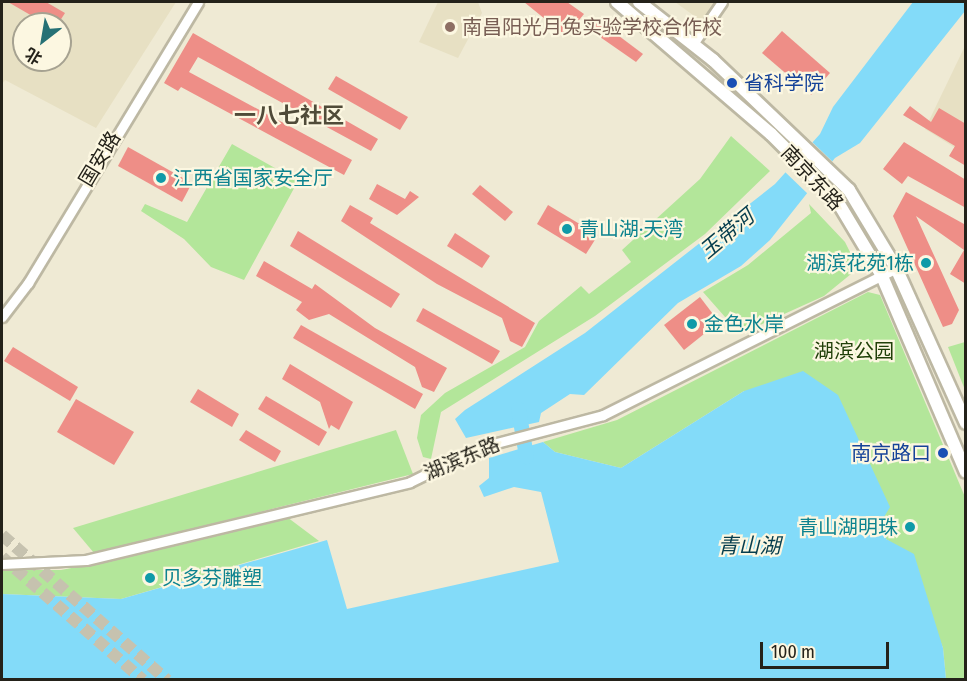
<!DOCTYPE html>
<meta charset="utf-8">
<style>
body{margin:0}
#map{position:relative;width:967px;height:681px;overflow:hidden;background:#efead4;font-family:"Fira Sans Condensed","Noto Sans SC",sans-serif}
div>[style]{position:absolute}
.built>*{inset:0;background:#e7e0c3}
.green>*{inset:0;background:#b3e69a}
.water>*{inset:0;background:#83dbf9}
.pier>*{inset:0;background:#efead4}
.river>*{height:15px;margin:-7.5px;padding:0 7.5px;transform-origin:7.5px;border-radius:7.5px;background:#83dbf9}
.building>*{inset:0;background:#ee8e87}
.major-tunnel>*{height:12px;margin-top:-6px;transform-origin:0;background:repeating-linear-gradient(90deg,#c6c2af 0 12px,transparent 0 18px)}
.roads{filter:drop-shadow(2px 0 #bdb8a3) drop-shadow(-2px 0 #bdb8a3) drop-shadow(0 2px #bdb8a3) drop-shadow(0 -2px #bdb8a3)}
.minor>*{height:9px;margin:-4.5px;padding:0 4.5px;transform-origin:4.5px;border-radius:4.5px;background:#fff}
.major>*{height:12px;margin:-6px;padding:0 6px;transform-origin:6px;border-radius:6px;background:#fff}
.dots>*{width:16px;height:16px;translate:-50% -50%;box-sizing:border-box;border:3px solid #fcf7e1;border-radius:50%}
span{translate:-50% -50%;white-space:nowrap;text-align:center;line-height:1.15;-webkit-text-stroke:4.5px #fcf7e1;paint-order:stroke}
.education-label{font-size:20px;color:#785e54}
.left{translate:0 -50%;text-align:left}
.transit-label{font-size:20px;color:#164399}
.right{translate:-100% -50%;text-align:right}
.street-label{font-size:20px;color:#24221a}
.culture-label{font-size:20px;color:#0d838f}
.park-label{font-size:20px;color:#204009}
.water-label{font-size:21px;color:#063d4d;font-style:italic}
.quarter-label{font-size:22px;color:#504b39;font-weight:700}
.frame{position:absolute;inset:0;border:3px solid #24221a;pointer-events:none}
.north{position:absolute;left:12px;top:12px;width:60px;height:60px;box-sizing:border-box;background:#fcf7e1;border:2px solid #a6a291;border-radius:50%;rotate:211deg;font-size:16px;font-weight:700;line-height:24px;text-align:center;color:#24221a}
.north::after{content:'';display:block;margin:auto;width:21px;height:27px;background:#267175;clip-path:polygon(50% 0,100% 100%,50% 72%,0 100%)}
.scale{position:absolute;left:760px;top:642px;width:129px;height:27px;box-sizing:border-box;border:3px solid #24221a;border-top:0;padding-left:8px;font-size:18px;line-height:21px;white-space:nowrap;color:#24221a;-webkit-text-stroke:4px #fcf7e1;paint-order:stroke}
</style>
<div id="map">
<div class="built">
<div style="clip-path:polygon(evenodd,2px 2px,176px 2px,96px 128px,5px 80px,2px 84px,2px 2px,24px 24px,60px 24px,60px 60px,24px 60px,24px 24px)"></div>
<div style="clip-path:polygon(438px 2px,478px 2px,482px 13px,458px 58px,419px 42px)"></div>
<div style="clip-path:polygon(675px 2px,717px 2px,704px 23px)"></div>
<div style="clip-path:polygon(965px 46px,965px 154px,925px 129px)"></div>
</div>
<div class="green">
<div style="clip-path:polygon(731px 136px,770px 171px,705px 234px,595px 316px,441px 412px,431px 459px,423px 457px,417px 438px,421px 415px,445px 393px,525px 347px,539px 321px,581px 286px,589px 294px,631px 262px,622px 250px,700px 179px)"></div>
<div style="clip-path:polygon(232px 144px,298px 181px,244px 280px,211px 267px,184px 239px,141px 211px,145px 204px,187px 222px)"></div>
<div style="clip-path:polygon(809px 204px,845px 242px,853px 258px,851px 274px,824px 296px,740px 334px,703px 292px,748px 265px,811px 213px)"></div>
<div style="clip-path:polygon(868px 292px,880px 295px,965px 497px,965px 679px,946px 679px,943px 648px,904px 552px,886px 539px,884px 517px,744px 391px,621px 468px,555px 452px,543px 442px,617px 420px)"></div>
<div style="clip-path:polygon(965px 342px,966px 342px,965px 390px,948px 347px)"></div>
<div style="clip-path:polygon(396px 430px,413px 474px,94px 553px,73px 528px)"></div>
<div style="clip-path:polygon(287px 517px,319px 541px,121px 599px,2px 594px,2px 570px,61px 570px,123px 558px)"></div>
</div>
<div class="water">
<div style="clip-path:polygon(913px 2px,965px 2px,965px 11px,860px 143px,835px 158px,770px 240px,741px 266px,678px 303px,584px 395px,570px 394px,541px 413px,539px 422px,466px 438px,455px 419px,465px 410px,585px 333px,775px 184px,820px 134px,833px 107px)"></div>
<div style="clip-path:polygon(803px 371px,838px 395px,890px 507px,884px 517px,886px 539px,914px 554px,943px 648px,946px 679px,2px 679px,2px 594px,121px 599px,327px 540px,347px 609px,559px 562px,541px 492px,514px 487px,484px 497px,479px 486px,489px 478px,489px 458px,543px 442px,555px 452px,621px 468px,744px 391px)"></div>
</div>
<div class="pier">
<div style="clip-path:polygon(810px 140px,835px 164px,809px 195px,783px 170px)"></div>
</div>
<div class="river">
<div style="left:518px;top:409px;width:48px;rotate:80.3deg"></div>
</div>
<div class="building">
<div style="clip-path:polygon(8px 2px,46px 2px,65px 13px,58px 24px,46px 24px)"></div>
<div style="clip-path:polygon(524px 2px,567px 2px,584px 14px,566px 36px)"></div>
<div style="clip-path:polygon(599px 21px,643px 54px,636px 62px,590px 30px)"></div>
<div style="clip-path:polygon(782px 31px,830px 73px,811px 95px,762px 53px)"></div>
<div style="clip-path:polygon(193px 33px,378px 139px,371px 151px,198px 57px,189px 72px,352px 160px,344px 175px,181px 87px,178px 91px,164px 83px)"></div>
<div style="clip-path:polygon(336px 76px,408px 117px,400px 130px,328px 89px)"></div>
<div style="clip-path:polygon(910px 106px,931px 122px,939px 108px,966px 124px,966px 166px,949px 156px,955px 146px,903px 115px)"></div>
<div style="clip-path:polygon(904px 142px,966px 180px,966px 208px,908px 176px,902px 184px,883px 169px)"></div>
<div style="clip-path:polygon(128px 147px,192px 183px,182px 202px,118px 166px)"></div>
<div style="clip-path:polygon(377px 184px,405px 199px,410px 191px,419px 197px,397px 215px,369px 199px)"></div>
<div style="clip-path:polygon(480px 185px,513px 212px,505px 221px,472px 194px)"></div>
<div style="clip-path:polygon(906px 192px,964px 224px,966px 284px,950px 274px,964px 250px,916px 216px,959px 310px,952px 324px,943px 327px,893px 216px)"></div>
<div style="clip-path:polygon(350px 205px,373px 218px,370px 223px,535px 323px,522px 347px,510px 341px,502px 318px,437px 284px,341px 221px)"></div>
<div style="clip-path:polygon(548px 205px,598px 235px,586px 254px,537px 224px)"></div>
<div style="clip-path:polygon(298px 231px,400px 294px,391px 308px,290px 246px)"></div>
<div style="clip-path:polygon(455px 233px,490px 256px,482px 268px,447px 246px)"></div>
<div style="clip-path:polygon(264px 261px,312px 289px,315px 284px,375px 328px,447px 368px,434px 392px,422px 387px,415px 367px,329px 314px,309px 320px,296px 310px,302px 302px,256px 276px)"></div>
<div style="clip-path:polygon(700px 297px,719px 322px,684px 350px,664px 325px)"></div>
<div style="clip-path:polygon(423px 308px,500px 351px,492px 364px,416px 321px)"></div>
<div style="clip-path:polygon(301px 325px,423px 394px,415px 409px,293px 338px)"></div>
<div style="clip-path:polygon(13px 347px,78px 387px,70px 401px,4px 361px)"></div>
<div style="clip-path:polygon(290px 364px,353px 402px,339px 430px,331px 425px,329px 429px,320px 402px,282px 379px)"></div>
<div style="clip-path:polygon(198px 389px,239px 414px,232px 427px,190px 402px)"></div>
<div style="clip-path:polygon(266px 396px,327px 432px,319px 446px,258px 409px)"></div>
<div style="clip-path:polygon(76px 399px,134px 432px,114px 465px,57px 432px)"></div>
<div style="clip-path:polygon(246px 430px,281px 451px,275px 462px,239px 440px)"></div>
</div>
<div class="major-tunnel">
<div style="left:2px;top:535px;width:220px;rotate:41.3deg"></div>
<div style="left:2px;top:557px;width:187px;rotate:41.1deg"></div>
</div>
<div class="roads">
<div class="minor">
<div style="left:693px;top:44px;width:51px;rotate:-55.4deg"></div>
<div style="left:2px;top:317px;width:43px;rotate:-52.6deg"></div>
<div style="left:28px;top:283px;width:328px;rotate:-58.8deg"></div>
<div style="left:2px;top:564px;width:84px;rotate:-2.7deg"></div>
<div style="left:86px;top:560px;width:333px;rotate:-13.5deg"></div>
<div style="left:410px;top:482px;width:79px;rotate:-26.2deg"></div>
<div style="left:481px;top:447px;width:126px;rotate:-14.7deg"></div>
<div style="left:603px;top:415px;width:328px;rotate:-26.6deg"></div>
</div>
<div class="major">
<div style="left:617px;top:2px;width:203px;rotate:40.6deg"></div>
<div style="left:771px;top:134px;width:92px;rotate:45deg"></div>
<div style="left:836px;top:199px;width:87px;rotate:59deg"></div>
<div style="left:881px;top:274px;width:215px;rotate:66.8deg"></div>
<div style="left:639px;top:2px;width:94px;rotate:38.1deg"></div>
<div style="left:713px;top:60px;width:188px;rotate:43.7deg"></div>
<div style="left:849px;top:190px;width:91px;rotate:58.9deg"></div>
<div style="left:896px;top:268px;width:170px;rotate:65.7deg"></div>
</div>
</div>
<div class="dots">
<div style="left:450px;top:27px;background:#8d6e63"></div>
<div style="left:732px;top:83px;background:#1a4fb4"></div>
<div style="left:161px;top:178px;background:#0f9aa8"></div>
<div style="left:567px;top:229px;background:#0f9aa8"></div>
<div style="left:926px;top:263px;background:#0f9aa8"></div>
<div style="left:692px;top:324px;background:#0f9aa8"></div>
<div style="left:943px;top:453px;background:#1a4fb4"></div>
<div style="left:910px;top:527px;background:#0f9aa8"></div>
<div style="left:150px;top:578px;background:#0f9aa8"></div>
</div>
<div class="education-label">
<span class="left" style="left:462px;top:27px">南昌阳光月兔实验学校合作校</span>
</div>
<div class="transit-label">
<span class="left" style="left:744px;top:83px">省科学院</span>
<span class="right" style="left:931px;top:453px">南京路口</span>
</div>
<div class="street-label">
<span style="left:100px;top:159px;rotate:-59deg">国安路</span>
<span style="left:812px;top:178px;rotate:47deg">南京东路</span>
<span style="left:462px;top:459px;rotate:-23deg">湖滨东路</span>
</div>
<div class="culture-label">
<span class="left" style="left:173px;top:178px">江西省国家安全厅</span>
<span class="left" style="left:579px;top:229px">青山湖·天湾</span>
<span class="right" style="left:914px;top:263px">湖滨花苑1栋</span>
<span class="left" style="left:704px;top:324px">金色水岸</span>
<span class="right" style="left:898px;top:527px">青山湖明珠</span>
<span class="left" style="left:162px;top:578px">贝多芬雕塑</span>
</div>
<div class="park-label">
<span style="left:854px;top:351px">湖滨公园</span>
</div>
<div class="water-label">
<span style="left:727px;top:234px;rotate:-40deg">玉带河</span>
<span style="left:749px;top:546px">青山湖</span>
</div>
<div class="quarter-label">
<span style="left:289px;top:116px">一八七社区</span>
</div>
<div class="frame"></div>
<div class="north">北</div>
<div class="scale">100 m</div>
</div>
